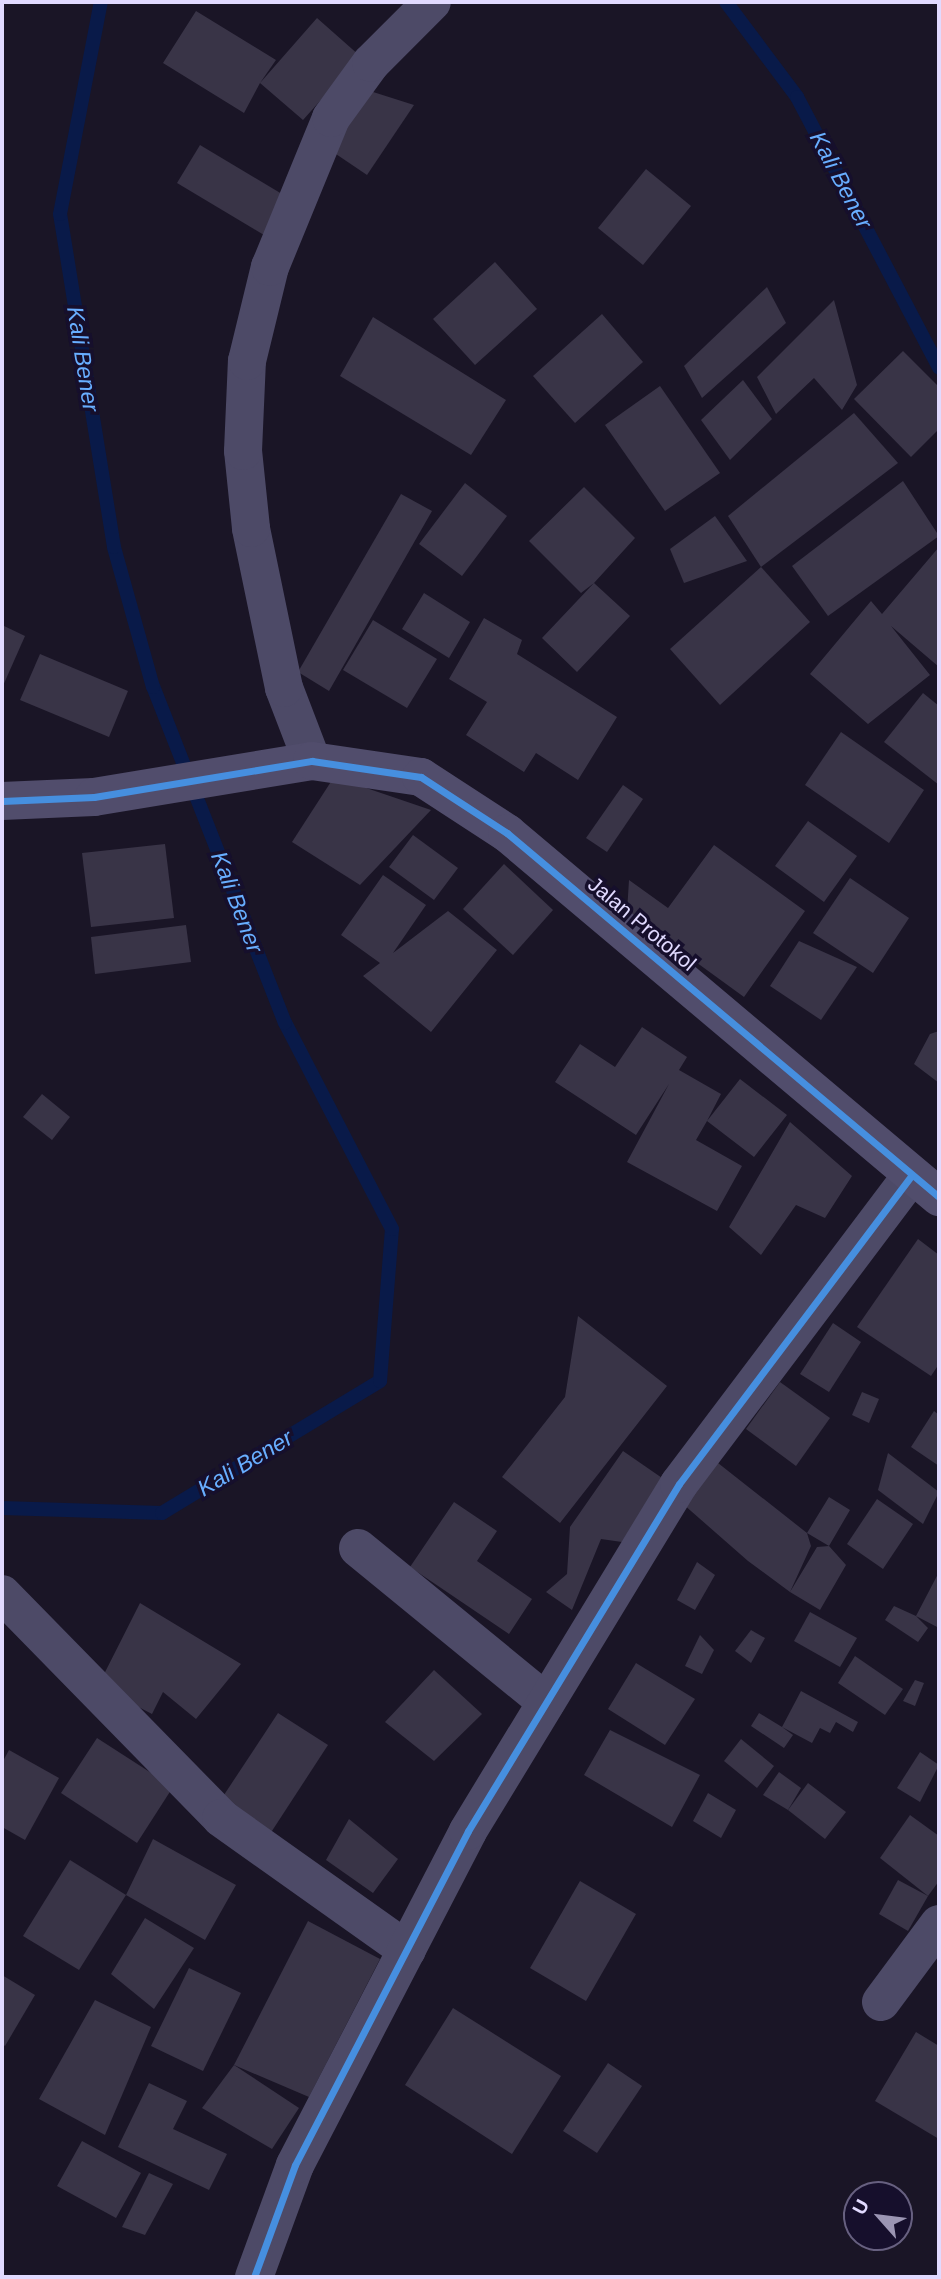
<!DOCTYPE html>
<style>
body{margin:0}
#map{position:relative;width:941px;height:2279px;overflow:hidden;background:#1a1526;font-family:Arial,sans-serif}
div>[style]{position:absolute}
.stream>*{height:14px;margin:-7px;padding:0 7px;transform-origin:7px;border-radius:7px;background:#091a49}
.building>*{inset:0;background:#393447}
.street>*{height:38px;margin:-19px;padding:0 19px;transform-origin:19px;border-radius:19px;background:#4d4a67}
.secondary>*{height:38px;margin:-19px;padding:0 19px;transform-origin:19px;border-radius:19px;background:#514d6c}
.cycleway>*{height:7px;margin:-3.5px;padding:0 3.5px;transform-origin:3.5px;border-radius:3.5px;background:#468fdf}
span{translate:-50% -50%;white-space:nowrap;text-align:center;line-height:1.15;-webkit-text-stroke:7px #160f2c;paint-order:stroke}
.street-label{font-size:21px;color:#e1daff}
.water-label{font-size:23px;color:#68aeff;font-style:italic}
.frame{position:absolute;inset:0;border:4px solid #e1daff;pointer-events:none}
.north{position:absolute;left:843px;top:2181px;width:70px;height:70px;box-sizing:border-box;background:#160f2c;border:2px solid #676080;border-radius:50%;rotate:298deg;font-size:19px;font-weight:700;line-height:28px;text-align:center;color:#e1daff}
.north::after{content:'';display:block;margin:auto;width:24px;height:32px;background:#9b95b3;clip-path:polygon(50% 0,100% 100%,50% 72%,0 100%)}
</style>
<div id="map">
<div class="stream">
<div style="left:726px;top:2px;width:119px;rotate:53.2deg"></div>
<div style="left:797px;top:97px;width:306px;rotate:62.3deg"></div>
<div style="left:2px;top:1508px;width:160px;rotate:1.8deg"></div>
<div style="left:162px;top:1513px;width:255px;rotate:-31.2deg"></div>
<div style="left:380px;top:1381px;width:152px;rotate:-85.5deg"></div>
<div style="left:392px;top:1229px;width:232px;rotate:-117.4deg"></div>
<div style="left:285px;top:1023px;width:361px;rotate:-111.4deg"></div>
<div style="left:153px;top:687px;width:145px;rotate:-105.6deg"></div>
<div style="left:114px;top:547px;width:337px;rotate:-99.2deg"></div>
<div style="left:60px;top:214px;width:216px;rotate:-79.1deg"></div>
</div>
<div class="building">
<div style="clip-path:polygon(196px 11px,276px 60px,260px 83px,317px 18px,360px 56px,303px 120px,260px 83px,244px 113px,163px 63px)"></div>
<div style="clip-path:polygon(370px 91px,414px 105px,367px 175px,330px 150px)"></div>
<div style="clip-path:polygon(200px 145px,287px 197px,264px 235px,177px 183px)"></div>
<div style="clip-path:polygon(646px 169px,691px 206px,643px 265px,598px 228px)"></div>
<div style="clip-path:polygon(495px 262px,537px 309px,475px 365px,433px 319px)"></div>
<div style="clip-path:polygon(767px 287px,786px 323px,702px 398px,684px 366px)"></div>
<div style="clip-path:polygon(834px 300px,857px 385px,842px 410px,814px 378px,776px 414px,757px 377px)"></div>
<div style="clip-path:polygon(602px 314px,643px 362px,575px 423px,533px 376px)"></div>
<div style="clip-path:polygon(373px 317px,506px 400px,471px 455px,340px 376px)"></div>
<div style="clip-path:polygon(903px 351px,939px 387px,939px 429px,911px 457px,854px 399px)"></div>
<div style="clip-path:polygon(743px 380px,772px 419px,730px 460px,701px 420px)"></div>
<div style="clip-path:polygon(660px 386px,720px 473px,665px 511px,605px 425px)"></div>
<div style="clip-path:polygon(854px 413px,898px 463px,761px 567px,728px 516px)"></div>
<div style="clip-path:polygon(903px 481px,939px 536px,828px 616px,792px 566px)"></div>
<div style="clip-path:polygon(465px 483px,507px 516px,462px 576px,419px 544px)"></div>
<div style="clip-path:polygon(584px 487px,635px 538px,594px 583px,630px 616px,577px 672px,542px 638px,594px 583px,581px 593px,529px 541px)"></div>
<div style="clip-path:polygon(401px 494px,432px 511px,329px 691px,298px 672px)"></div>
<div style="clip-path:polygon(715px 516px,747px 561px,684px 583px,670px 549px)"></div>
<div style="clip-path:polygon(939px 547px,939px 667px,891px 626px,930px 675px,868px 724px,810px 674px,871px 601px,882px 614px)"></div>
<div style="clip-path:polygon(761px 567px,810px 622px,720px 705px,670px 649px)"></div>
<div style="clip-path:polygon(424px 593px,470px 622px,449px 658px,402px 629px)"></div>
<div style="clip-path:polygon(484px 618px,522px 640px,517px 654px,617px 717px,578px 780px,536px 753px,524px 772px,466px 735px,487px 702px,449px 679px)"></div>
<div style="clip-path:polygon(373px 620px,437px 659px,407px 708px,343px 670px)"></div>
<div style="clip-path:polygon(2px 625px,25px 636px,2px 688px)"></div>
<div style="clip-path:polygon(40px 654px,128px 691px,109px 737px,20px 700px)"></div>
<div style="clip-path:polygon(923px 693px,939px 706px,939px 785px,884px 742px)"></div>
<div style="clip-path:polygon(841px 732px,924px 790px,889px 843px,805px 785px)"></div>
<div style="clip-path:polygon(334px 777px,431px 810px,360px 885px,292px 842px)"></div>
<div style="clip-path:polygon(623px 785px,643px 799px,607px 852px,586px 838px)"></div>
<div style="clip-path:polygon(808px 821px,857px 856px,824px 902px,775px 866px)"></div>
<div style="clip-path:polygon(413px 835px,458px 868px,434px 900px,389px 867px)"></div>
<div style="clip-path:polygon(165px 844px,174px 918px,91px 927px,82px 853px)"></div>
<div style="clip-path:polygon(714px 845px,805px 911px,744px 997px,627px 912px,629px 880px,668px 908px)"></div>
<div style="clip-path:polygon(504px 864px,553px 910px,513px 955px,463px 909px)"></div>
<div style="clip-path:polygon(383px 875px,426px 905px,393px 953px,448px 911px,497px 950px,431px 1032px,363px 976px,380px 963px,341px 935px)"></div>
<div style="clip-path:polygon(850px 878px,909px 918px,873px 973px,813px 933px)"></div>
<div style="clip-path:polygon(186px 925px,191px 962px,95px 974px,91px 937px)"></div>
<div style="clip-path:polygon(799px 941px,857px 967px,821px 1020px,770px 986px)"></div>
<div style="clip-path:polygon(642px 1027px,687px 1057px,679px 1070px,721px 1094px,707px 1121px,740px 1079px,787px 1115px,754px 1157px,707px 1121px,696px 1140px,742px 1166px,717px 1211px,627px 1162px,669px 1084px,636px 1135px,555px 1082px,580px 1044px,615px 1067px)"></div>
<div style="clip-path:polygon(939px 1031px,939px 1083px,914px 1064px,930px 1034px)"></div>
<div style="clip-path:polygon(42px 1094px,70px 1117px,52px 1140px,23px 1117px)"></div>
<div style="clip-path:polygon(790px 1122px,852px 1176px,825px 1218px,796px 1205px,761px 1255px,729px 1227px)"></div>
<div style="clip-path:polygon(918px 1239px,939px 1255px,939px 1364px,931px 1376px,857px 1327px)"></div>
<div style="clip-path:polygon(578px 1316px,667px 1386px,560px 1523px,502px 1477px,565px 1397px)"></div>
<div style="clip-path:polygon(833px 1323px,861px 1342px,829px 1392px,800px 1374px)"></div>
<div style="clip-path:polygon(780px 1382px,830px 1418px,796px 1466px,746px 1429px)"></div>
<div style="clip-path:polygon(862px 1392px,879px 1399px,869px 1423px,852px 1415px)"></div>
<div style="clip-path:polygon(934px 1411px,939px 1415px,939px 1466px,911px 1447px)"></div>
<div style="clip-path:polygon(623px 1451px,665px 1480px,622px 1542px,601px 1539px,572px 1610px,546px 1592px,567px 1574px,570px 1527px)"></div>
<div style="clip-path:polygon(888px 1453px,939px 1492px,923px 1524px,878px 1490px)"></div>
<div style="clip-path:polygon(718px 1463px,807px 1533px,811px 1546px,790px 1592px,817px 1547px,829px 1546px,807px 1533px,829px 1497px,850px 1510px,829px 1546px,846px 1565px,820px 1610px,790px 1592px,748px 1561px,683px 1504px)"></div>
<div style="clip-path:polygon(877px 1499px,913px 1524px,883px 1569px,847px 1544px)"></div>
<div style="clip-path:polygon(454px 1502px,497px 1531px,477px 1561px,532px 1599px,509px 1634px,410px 1567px)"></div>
<div style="clip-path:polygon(697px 1562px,715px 1575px,695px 1610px,677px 1600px)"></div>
<div style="clip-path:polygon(939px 1572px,939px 1628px,916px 1616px,928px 1628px,918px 1642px,885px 1620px,894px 1606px,916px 1616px)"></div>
<div style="clip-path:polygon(140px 1603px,241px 1664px,196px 1719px,163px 1692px,152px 1714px,98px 1686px)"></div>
<div style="clip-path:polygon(810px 1612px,857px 1638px,840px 1667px,794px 1641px)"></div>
<div style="clip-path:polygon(751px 1630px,765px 1638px,751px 1663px,735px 1651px)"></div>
<div style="clip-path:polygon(700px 1635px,714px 1650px,702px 1674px,685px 1666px)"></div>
<div style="clip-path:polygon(855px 1656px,903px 1689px,885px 1715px,838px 1683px)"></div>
<div style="clip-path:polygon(636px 1663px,695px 1699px,665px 1745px,608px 1709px)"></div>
<div style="clip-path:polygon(434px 1670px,482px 1714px,434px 1761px,385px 1722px)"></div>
<div style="clip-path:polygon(915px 1680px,924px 1683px,915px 1706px,903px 1701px)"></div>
<div style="clip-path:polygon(801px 1691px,858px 1722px,853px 1732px,836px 1722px,830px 1733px,820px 1728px,812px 1743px,782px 1727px,793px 1735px,784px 1748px,751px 1726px,759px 1713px,782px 1727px)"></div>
<div style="clip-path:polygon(278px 1713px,328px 1745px,270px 1834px,220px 1801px)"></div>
<div style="clip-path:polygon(610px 1730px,700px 1775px,672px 1827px,584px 1775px)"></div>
<div style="clip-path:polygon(97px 1738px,173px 1787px,137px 1843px,61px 1793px)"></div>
<div style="clip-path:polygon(741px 1739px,774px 1766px,757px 1788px,724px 1761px)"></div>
<div style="clip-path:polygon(9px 1750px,59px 1778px,25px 1840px,2px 1827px,2px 1763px)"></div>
<div style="clip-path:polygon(920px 1752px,939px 1765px,920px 1802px,897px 1788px)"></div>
<div style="clip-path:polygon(779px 1772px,801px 1788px,788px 1810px,763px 1795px)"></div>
<div style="clip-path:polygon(808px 1783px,846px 1812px,825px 1839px,788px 1810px)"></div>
<div style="clip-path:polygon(708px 1793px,736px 1810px,721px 1838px,693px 1821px)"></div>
<div style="clip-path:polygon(910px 1815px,939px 1836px,939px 1881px,928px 1896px,880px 1858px)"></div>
<div style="clip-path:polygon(349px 1819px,398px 1859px,373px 1893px,326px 1860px)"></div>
<div style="clip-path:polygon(153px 1839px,236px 1885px,205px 1940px,126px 1895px)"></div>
<div style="clip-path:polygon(70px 1860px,126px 1895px,79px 1970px,23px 1936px)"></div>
<div style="clip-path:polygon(898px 1880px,928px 1896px,908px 1931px,879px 1914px)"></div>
<div style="clip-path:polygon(580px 1881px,636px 1914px,586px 2001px,530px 1968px)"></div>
<div style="clip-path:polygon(145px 1918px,194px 1948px,154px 2009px,111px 1974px)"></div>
<div style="clip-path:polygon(308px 1921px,380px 1959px,309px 2097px,234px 2065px)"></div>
<div style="clip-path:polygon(189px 1968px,241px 1993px,203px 2071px,151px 2046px)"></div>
<div style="clip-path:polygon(2px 1975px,35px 1995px,5px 2046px,2px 2044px)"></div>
<div style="clip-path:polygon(95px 2000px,151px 2027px,105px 2135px,39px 2099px)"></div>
<div style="clip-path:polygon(453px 2008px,561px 2076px,512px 2154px,405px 2085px)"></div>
<div style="clip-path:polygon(916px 2032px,939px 2046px,939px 2139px,875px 2101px)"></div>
<div style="clip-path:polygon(608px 2063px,642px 2086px,597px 2153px,563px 2131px)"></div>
<div style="clip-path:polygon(234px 2065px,299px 2108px,272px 2149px,202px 2108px)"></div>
<div style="clip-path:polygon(149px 2083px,187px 2101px,173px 2129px,227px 2154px,209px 2190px,118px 2147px)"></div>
<div style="clip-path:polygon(82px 2141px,141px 2173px,116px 2218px,57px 2186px)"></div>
<div style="clip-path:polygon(149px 2173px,173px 2184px,145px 2235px,122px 2227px)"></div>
</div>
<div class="street">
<div style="left:312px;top:761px;width:78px;rotate:-111deg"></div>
<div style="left:284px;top:688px;width:163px;rotate:-101.7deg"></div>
<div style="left:251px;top:528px;width:77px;rotate:-95.9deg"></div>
<div style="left:243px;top:451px;width:90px;rotate:-87.5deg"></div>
<div style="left:247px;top:361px;width:97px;rotate:-76.3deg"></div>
<div style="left:270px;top:267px;width:161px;rotate:-67.7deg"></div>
<div style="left:331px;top:118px;width:68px;rotate:-54deg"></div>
<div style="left:371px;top:63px;width:86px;rotate:-45deg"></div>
<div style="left:358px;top:1548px;width:243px;rotate:39.3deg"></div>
<div style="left:2px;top:1594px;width:313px;rotate:45.6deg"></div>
<div style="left:221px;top:1818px;width:228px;rotate:35.4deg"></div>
<div style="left:881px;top:2002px;width:97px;rotate:-53.4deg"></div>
<div style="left:254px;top:2277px;width:119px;rotate:-69.9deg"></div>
<div style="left:295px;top:2165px;width:376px;rotate:-62.6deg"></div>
<div style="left:468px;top:1831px;width:406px;rotate:-58.7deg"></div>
<div style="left:679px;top:1484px;width:387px;rotate:-53deg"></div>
</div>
<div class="secondary">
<div style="left:2px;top:801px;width:92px;rotate:-2.5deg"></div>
<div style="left:94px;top:797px;width:221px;rotate:-9.4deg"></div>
<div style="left:312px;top:761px;width:110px;rotate:8.4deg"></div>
<div style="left:421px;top:777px;width:103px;rotate:33.1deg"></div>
<div style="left:507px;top:833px;width:565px;rotate:40.12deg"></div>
</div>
<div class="cycleway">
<div style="left:2px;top:801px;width:92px;rotate:-2.5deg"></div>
<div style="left:94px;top:797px;width:221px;rotate:-9.4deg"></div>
<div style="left:312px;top:761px;width:110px;rotate:8.4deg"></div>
<div style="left:421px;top:777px;width:103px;rotate:33.1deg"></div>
<div style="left:507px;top:833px;width:565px;rotate:40.12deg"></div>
<div style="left:254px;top:2277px;width:119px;rotate:-69.9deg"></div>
<div style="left:295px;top:2165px;width:376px;rotate:-62.6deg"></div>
<div style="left:468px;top:1831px;width:406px;rotate:-58.7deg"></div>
<div style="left:679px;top:1484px;width:387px;rotate:-53deg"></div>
</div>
<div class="street-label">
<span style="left:642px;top:924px;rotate:40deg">Jalan Protokol</span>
</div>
<div class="water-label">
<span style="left:841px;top:180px;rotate:62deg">Kali Bener</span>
<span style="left:83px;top:359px;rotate:81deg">Kali Bener</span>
<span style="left:237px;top:902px;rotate:69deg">Kali Bener</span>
<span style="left:245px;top:1463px;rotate:-31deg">Kali Bener</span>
</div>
<div class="frame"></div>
<div class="north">U</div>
</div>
